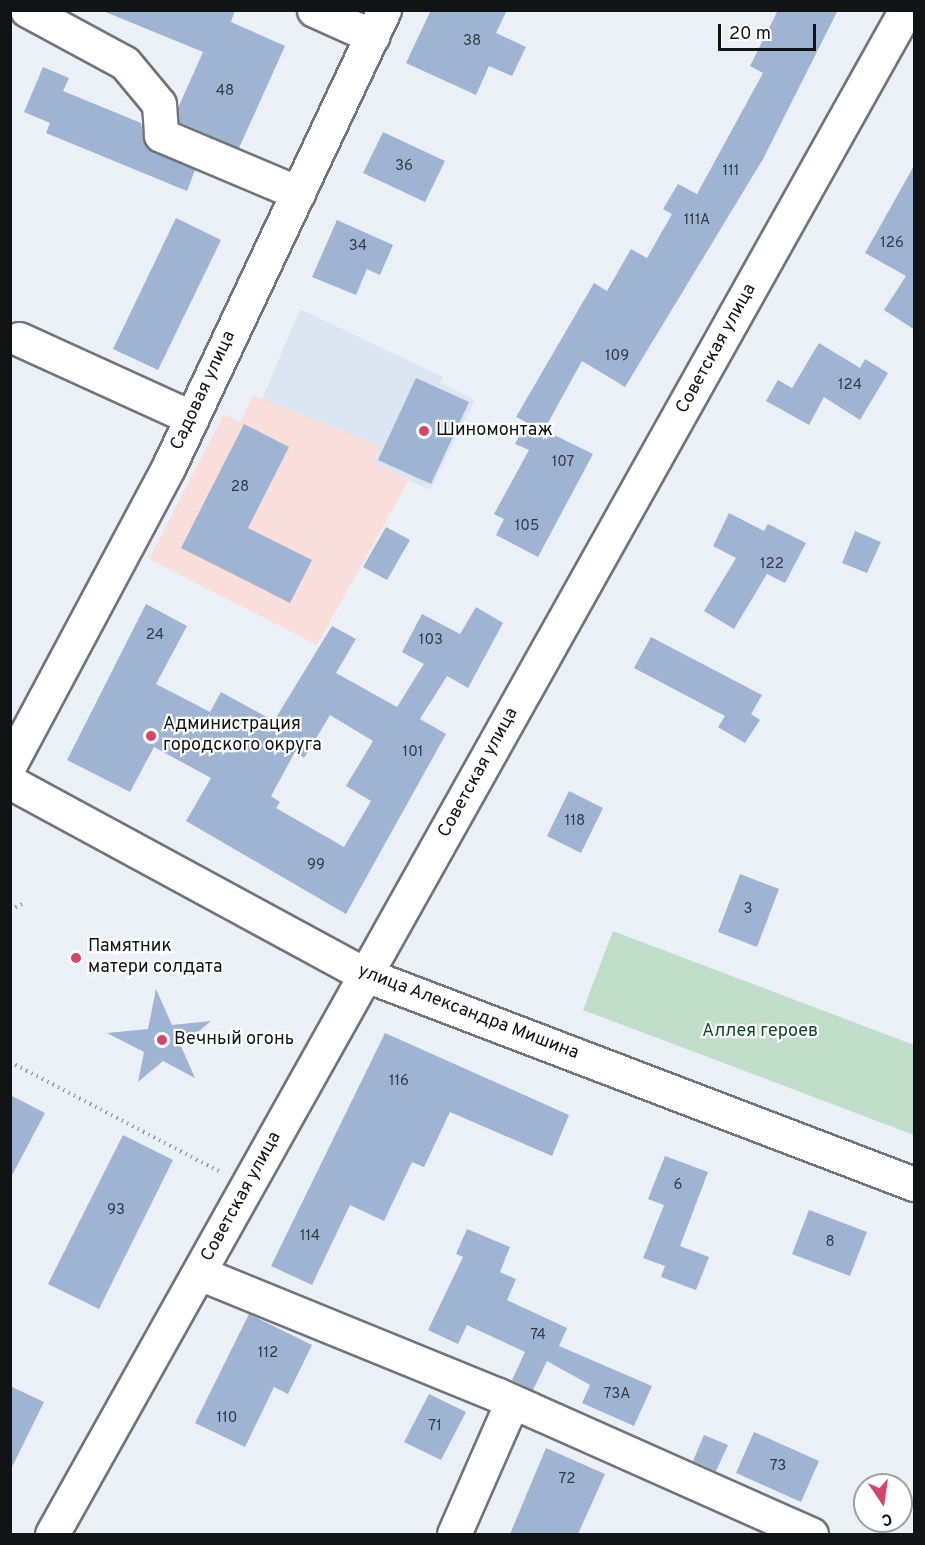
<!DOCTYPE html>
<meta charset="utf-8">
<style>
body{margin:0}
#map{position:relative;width:925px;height:1545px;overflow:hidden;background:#ebf0f7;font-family:Overpass,sans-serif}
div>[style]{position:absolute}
.built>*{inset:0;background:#dce5f2}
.education>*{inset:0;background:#f9dedc}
.green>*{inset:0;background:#bfddc8}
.building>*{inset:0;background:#9fb3d3}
.path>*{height:4px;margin-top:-2px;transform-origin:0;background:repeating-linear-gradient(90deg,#9ca0a6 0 1.5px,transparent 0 6px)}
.roads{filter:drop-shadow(2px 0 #70747b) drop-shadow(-2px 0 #70747b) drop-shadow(0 2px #70747b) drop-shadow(0 -2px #70747b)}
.minor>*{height:33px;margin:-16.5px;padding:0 16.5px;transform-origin:16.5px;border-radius:16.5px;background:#fff}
.dots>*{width:16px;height:16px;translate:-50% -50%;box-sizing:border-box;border:3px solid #fff;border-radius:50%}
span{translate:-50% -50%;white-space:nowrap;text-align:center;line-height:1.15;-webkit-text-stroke:4.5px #fff;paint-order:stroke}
.number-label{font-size:15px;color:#343b44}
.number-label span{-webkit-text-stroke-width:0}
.street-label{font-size:18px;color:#111315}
.poi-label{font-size:18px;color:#111315}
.left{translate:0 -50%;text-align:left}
.park-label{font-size:18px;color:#0b4828}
.frame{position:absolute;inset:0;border:12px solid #111315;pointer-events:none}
.north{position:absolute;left:853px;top:1473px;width:60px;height:60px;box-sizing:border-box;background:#fff;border:2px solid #a0a1a1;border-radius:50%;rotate:167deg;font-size:16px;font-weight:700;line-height:24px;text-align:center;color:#111315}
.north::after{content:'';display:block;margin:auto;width:21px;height:27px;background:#d3456b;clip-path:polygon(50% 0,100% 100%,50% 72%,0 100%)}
.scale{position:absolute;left:718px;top:24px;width:98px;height:27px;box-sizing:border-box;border:3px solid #111315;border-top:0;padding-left:8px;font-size:18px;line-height:21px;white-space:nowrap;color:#111315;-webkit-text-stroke:4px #fff;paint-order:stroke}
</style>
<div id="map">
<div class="built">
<div style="clip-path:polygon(300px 309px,443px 377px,440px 383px,475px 400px,430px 490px,374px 463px,379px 446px,262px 399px)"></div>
</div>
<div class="education">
<div style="clip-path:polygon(253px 395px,380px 446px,374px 463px,409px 480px,317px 645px,149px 559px,224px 414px,240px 422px)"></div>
</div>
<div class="green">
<div style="clip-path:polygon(613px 931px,914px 1045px,914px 1135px,583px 1010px)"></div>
</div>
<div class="building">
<div style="clip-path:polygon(235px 10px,231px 22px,285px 46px,239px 148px,179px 122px,178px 108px,203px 52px,103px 11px)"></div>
<div style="clip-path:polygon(431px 10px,507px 10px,496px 33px,526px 47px,512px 76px,489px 66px,476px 95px,406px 63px)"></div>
<div style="clip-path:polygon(778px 10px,838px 10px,763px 159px,625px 387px,582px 361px,544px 430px,593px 454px,538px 557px,496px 535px,504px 519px,494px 514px,529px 450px,515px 444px,526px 422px,516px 417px,594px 283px,607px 291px,631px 249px,647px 258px,672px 214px,663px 209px,678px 184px,697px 194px,763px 73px,750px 66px)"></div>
<div style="clip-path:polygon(43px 67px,69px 78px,63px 91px,141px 123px,146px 146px,195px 170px,187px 191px,46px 133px,50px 123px,24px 112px)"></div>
<div style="clip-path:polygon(383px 132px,445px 161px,425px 202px,363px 173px)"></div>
<div style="clip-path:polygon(915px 164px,915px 330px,884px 310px,906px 276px,865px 253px)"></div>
<div style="clip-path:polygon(176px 218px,221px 240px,158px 370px,113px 349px)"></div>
<div style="clip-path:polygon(337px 220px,393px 245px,380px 275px,367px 269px,356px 295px,312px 277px)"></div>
<div style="clip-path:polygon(819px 343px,860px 368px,865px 359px,888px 373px,860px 420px,824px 397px,809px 425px,766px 401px,778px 380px,792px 388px)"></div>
<div style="clip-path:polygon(416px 378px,469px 402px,431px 484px,378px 460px)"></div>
<div style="clip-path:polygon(244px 424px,289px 447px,248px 528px,312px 560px,290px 603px,181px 548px)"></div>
<div style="clip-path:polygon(729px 513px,764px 531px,768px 524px,806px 543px,785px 583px,767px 574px,734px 629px,704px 611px,736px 558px,713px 546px)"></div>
<div style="clip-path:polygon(386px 527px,410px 540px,387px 580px,363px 567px)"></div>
<div style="clip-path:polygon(855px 531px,881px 542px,867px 573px,842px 563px)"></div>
<div style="clip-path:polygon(evenodd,146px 604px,187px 626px,156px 684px,210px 712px,221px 692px,274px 721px,332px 626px,356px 639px,336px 673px,397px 707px,424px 664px,402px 652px,422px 614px,460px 634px,476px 607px,503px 623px,468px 688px,447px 676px,420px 719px,446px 734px,346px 914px,186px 821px,211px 778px,154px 747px,130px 792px,67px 760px,146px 604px,330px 715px,373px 741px,346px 786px,371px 801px,344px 847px,276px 808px,280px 802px,271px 796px,295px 752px,304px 758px,330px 715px)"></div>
<div style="clip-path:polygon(651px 637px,762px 695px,751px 714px,760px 720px,745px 743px,718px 727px,725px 716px,634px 668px)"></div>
<div style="clip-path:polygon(569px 791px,603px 808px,581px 853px,547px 836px)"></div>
<div style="clip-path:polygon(740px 874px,779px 889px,757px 947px,718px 932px)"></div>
<div style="clip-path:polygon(156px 989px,172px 1025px,211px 1021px,181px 1046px,195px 1078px,163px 1061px,138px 1082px,144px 1052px,107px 1033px,148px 1029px)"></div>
<div style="clip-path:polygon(385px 1033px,569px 1115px,552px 1156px,450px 1112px,424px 1167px,412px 1162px,384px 1221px,350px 1205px,312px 1285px,271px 1266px)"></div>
<div style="clip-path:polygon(10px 1095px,45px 1113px,10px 1179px)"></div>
<div style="clip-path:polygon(123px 1135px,173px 1160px,99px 1309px,48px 1284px)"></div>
<div style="clip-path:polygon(665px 1156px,708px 1172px,680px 1246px,709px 1257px,696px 1290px,661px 1277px,665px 1266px,643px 1258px,664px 1205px,648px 1199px)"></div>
<div style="clip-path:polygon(809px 1210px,867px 1232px,850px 1276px,792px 1254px)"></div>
<div style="clip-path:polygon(467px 1229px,510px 1247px,500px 1272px,516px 1279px,507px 1300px,567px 1328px,559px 1346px,652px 1386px,634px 1426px,582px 1403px,590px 1385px,547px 1361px,533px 1390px,512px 1380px,525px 1352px,467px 1325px,458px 1344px,428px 1330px,463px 1257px,456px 1254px)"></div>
<div style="clip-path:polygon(249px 1314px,312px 1345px,288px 1394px,274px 1387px,245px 1447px,195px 1423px)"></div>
<div style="clip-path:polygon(10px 1386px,44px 1402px,10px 1471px)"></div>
<div style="clip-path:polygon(429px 1394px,466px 1412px,441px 1460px,404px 1442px)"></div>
<div style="clip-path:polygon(754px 1432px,819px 1461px,801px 1502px,736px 1473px)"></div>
<div style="clip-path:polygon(704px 1435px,728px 1445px,716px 1471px,693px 1461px)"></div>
<div style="clip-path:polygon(546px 1448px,605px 1474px,578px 1534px,510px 1534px)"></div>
</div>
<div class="path">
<div style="left:10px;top:910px;width:16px;rotate:-27deg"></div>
<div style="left:10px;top:1062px;width:237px;rotate:27.6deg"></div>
</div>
<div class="roads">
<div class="minor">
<div style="left:27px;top:10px;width:111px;rotate:28.4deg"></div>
<div style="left:125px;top:63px;width:53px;rotate:50.3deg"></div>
<div style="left:159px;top:104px;width:31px;rotate:86deg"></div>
<div style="left:161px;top:135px;width:149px;rotate:22.9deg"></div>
<div style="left:314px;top:10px;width:64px;rotate:24.1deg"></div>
<div style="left:19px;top:339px;width:190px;rotate:24.5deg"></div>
<div style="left:10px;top:764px;width:338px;rotate:-61.9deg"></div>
<div style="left:169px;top:466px;width:504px;rotate:-64.76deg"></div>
<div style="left:10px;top:782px;width:405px;rotate:28.5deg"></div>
<div style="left:366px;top:975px;width:587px;rotate:20.88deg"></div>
<div style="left:199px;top:1273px;width:321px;rotate:22.2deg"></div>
<div style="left:496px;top:1394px;width:345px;rotate:24deg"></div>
<div style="left:52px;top:1534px;width:1747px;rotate:-60.74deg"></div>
<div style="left:454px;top:1534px;width:144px;rotate:-66.3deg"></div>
</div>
</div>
<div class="dots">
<div style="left:424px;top:431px;background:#d3456b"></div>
<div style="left:151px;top:736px;background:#d3456b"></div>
<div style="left:76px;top:958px;background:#d3456b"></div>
<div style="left:162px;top:1040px;background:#d3456b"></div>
</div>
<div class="number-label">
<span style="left:472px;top:42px">38</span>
<span style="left:225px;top:92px">48</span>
<span style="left:404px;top:167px">36</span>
<span style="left:731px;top:172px">111</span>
<span style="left:697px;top:221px">111А</span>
<span style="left:892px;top:244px">126</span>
<span style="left:358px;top:247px">34</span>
<span style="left:617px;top:357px">109</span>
<span style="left:850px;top:386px">124</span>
<span style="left:563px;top:463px">107</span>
<span style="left:240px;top:488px">28</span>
<span style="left:527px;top:527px">105</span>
<span style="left:772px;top:565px">122</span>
<span style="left:155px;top:636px">24</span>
<span style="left:431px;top:641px">103</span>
<span style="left:413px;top:753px">101</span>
<span style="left:575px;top:822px">118</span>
<span style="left:316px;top:866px">99</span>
<span style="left:748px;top:910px">3</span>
<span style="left:399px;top:1082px">116</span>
<span style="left:678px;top:1186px">6</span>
<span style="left:116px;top:1211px">93</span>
<span style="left:310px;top:1237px">114</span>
<span style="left:830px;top:1243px">8</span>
<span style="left:538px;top:1336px">74</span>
<span style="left:268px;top:1354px">112</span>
<span style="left:617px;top:1395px">73А</span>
<span style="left:227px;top:1419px">110</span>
<span style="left:435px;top:1427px">71</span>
<span style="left:778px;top:1467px">73</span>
<span style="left:567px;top:1480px">72</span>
</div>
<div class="street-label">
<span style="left:717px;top:349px;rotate:-61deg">Советская улица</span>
<span style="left:204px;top:391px;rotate:-65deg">Садовая улица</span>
<span style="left:479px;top:773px;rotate:-61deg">Советская улица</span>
<span style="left:468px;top:1013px;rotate:21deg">улица Александра Мишина</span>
<span style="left:242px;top:1197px;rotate:-61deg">Советская улица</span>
</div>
<div class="poi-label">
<span class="left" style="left:436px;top:431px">Шиномонтаж</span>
<span class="left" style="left:163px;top:736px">Администрация<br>городского округа</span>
<span class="left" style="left:88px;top:958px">Памятник<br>матери солдата</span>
<span class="left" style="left:174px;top:1040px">Вечный огонь</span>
</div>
<div class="park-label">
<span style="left:760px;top:1032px">Аллея героев</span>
</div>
<div class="frame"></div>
<div class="north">С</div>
<div class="scale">20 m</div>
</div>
